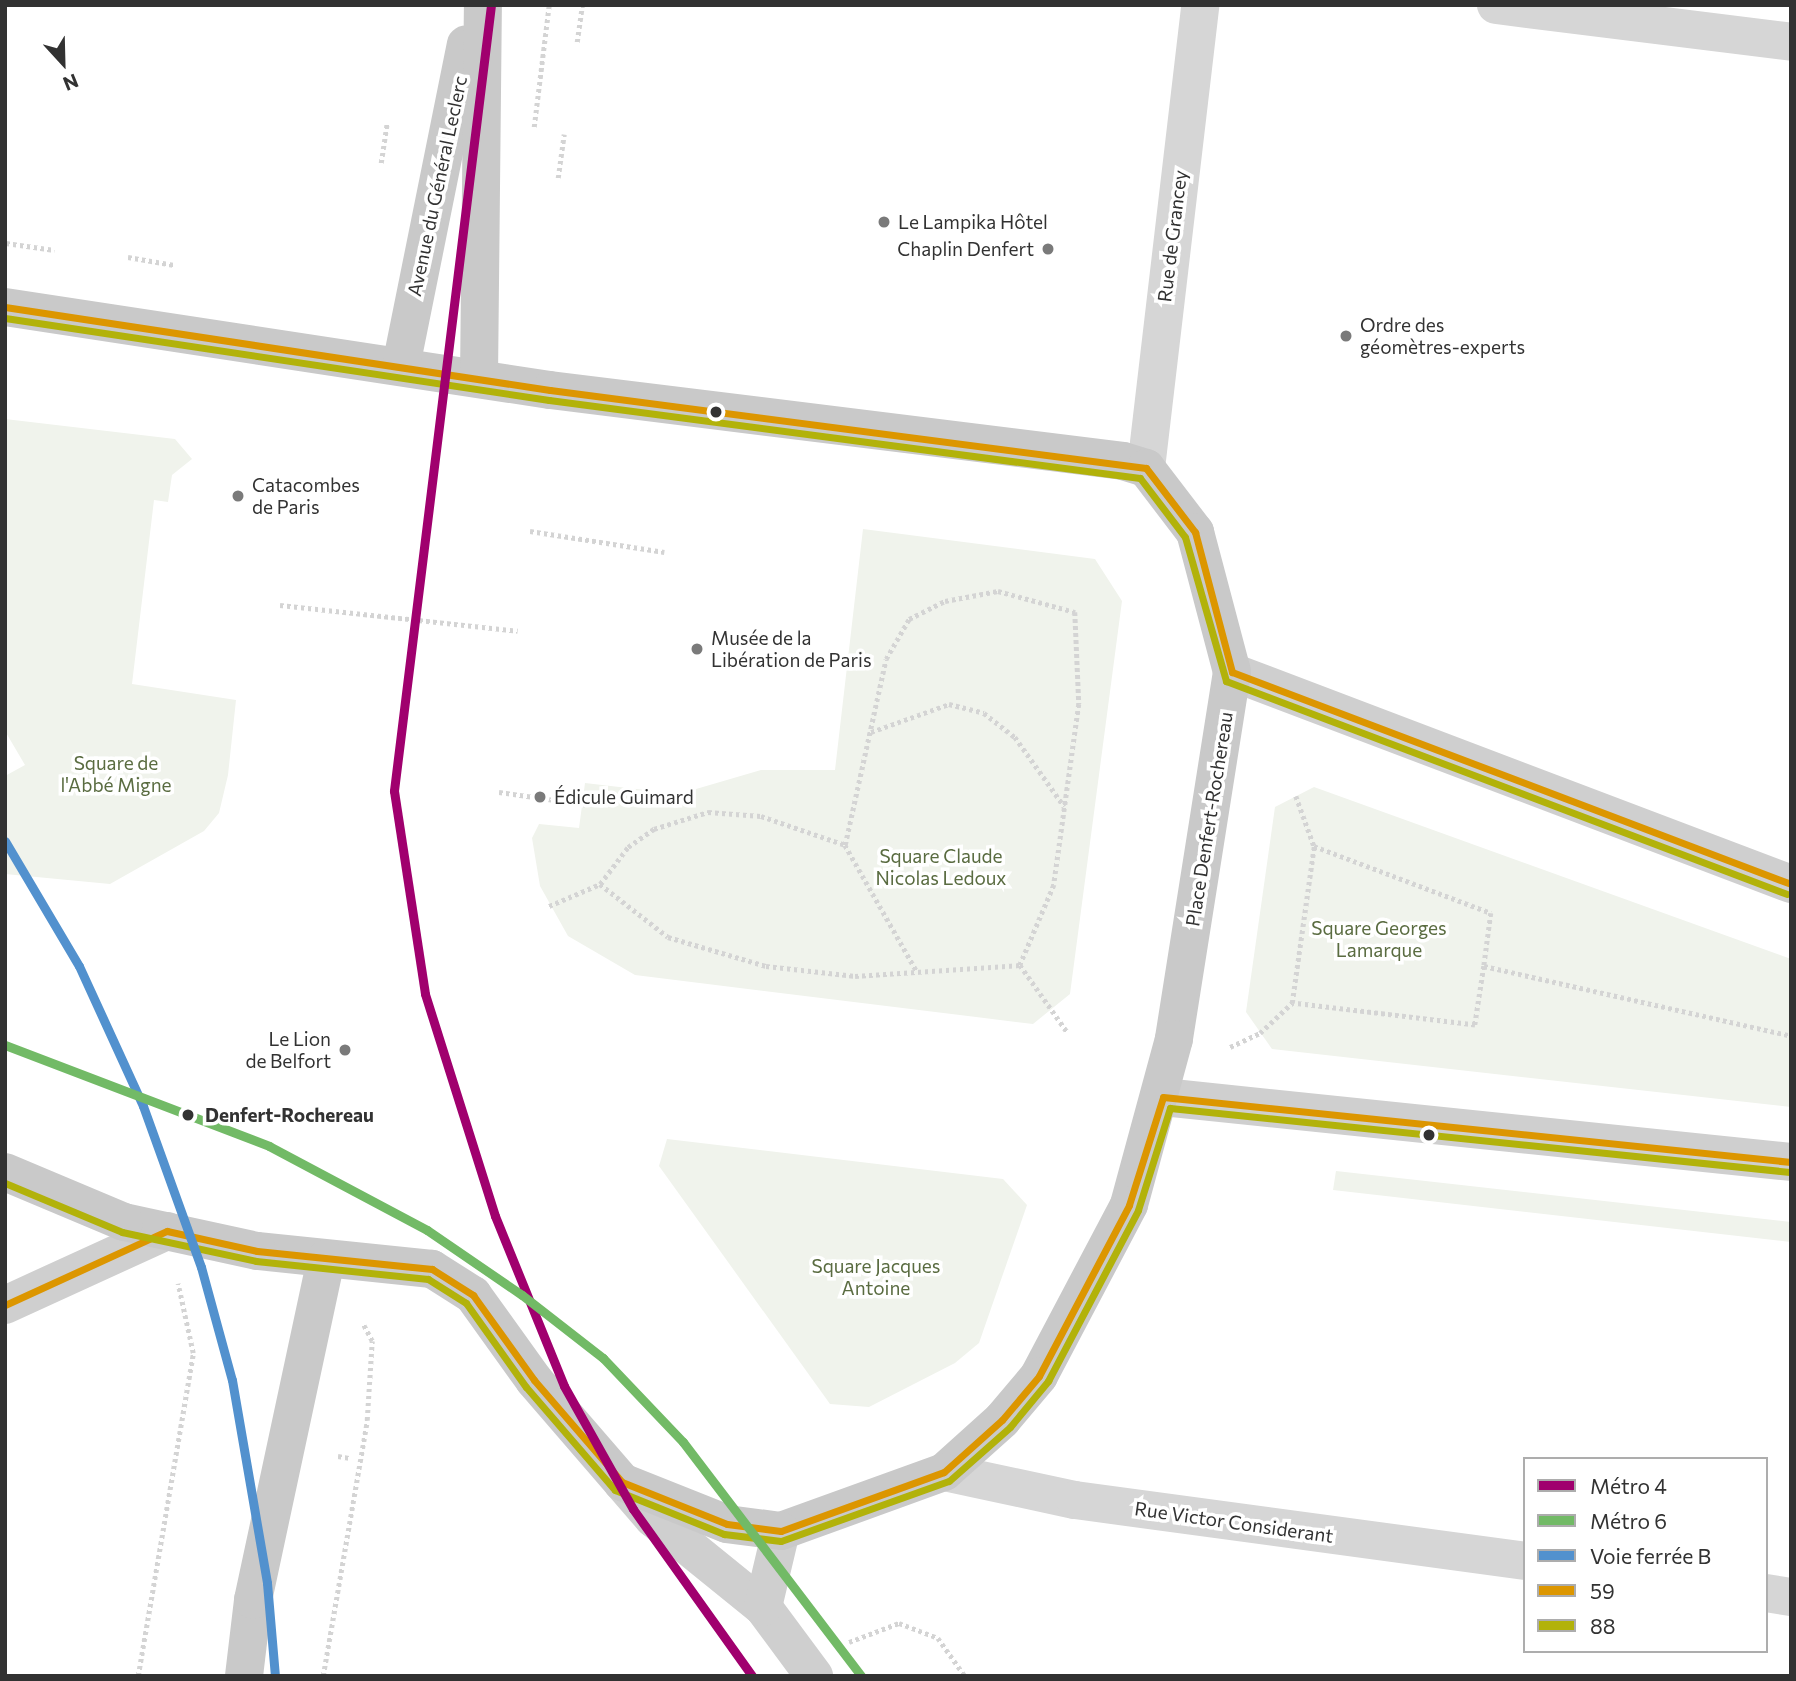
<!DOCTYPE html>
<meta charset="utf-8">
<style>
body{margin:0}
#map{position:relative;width:1796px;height:1681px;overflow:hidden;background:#fff;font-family:Commissioner,sans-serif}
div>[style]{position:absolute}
.green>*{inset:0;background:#f0f3ec}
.path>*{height:4.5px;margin-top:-2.25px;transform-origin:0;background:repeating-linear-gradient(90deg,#d4d4d4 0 3.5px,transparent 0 7px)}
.street>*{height:38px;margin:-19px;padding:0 19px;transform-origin:19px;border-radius:19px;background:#d6d6d6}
.secondary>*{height:38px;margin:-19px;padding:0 19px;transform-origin:19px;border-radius:19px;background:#cfcfcf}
.primary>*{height:38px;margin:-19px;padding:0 19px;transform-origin:19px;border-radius:19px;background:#c9c9c9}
.bus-1>*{height:7px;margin:-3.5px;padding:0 3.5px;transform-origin:3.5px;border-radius:3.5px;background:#dc9600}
.bus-2>*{height:7px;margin:-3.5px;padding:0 3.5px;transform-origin:3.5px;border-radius:3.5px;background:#b2b20a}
.rail-1>*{height:9px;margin:-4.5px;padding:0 4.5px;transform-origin:4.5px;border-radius:4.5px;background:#5291ce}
.metro-1>*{height:9px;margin:-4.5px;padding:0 4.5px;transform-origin:4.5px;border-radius:4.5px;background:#a0006e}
.metro-2>*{height:9px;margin:-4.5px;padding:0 4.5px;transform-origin:4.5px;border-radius:4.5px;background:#72ba66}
.dots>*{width:19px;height:19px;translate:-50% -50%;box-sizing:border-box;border:4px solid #fff;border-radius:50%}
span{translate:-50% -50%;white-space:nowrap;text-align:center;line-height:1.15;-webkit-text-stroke:7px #fff;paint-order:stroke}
.street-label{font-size:19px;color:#323232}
.poi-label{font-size:19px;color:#323232}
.left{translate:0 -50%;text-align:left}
.right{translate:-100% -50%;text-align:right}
.park-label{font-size:19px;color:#5a6c41}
.stop-label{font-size:19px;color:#323232;font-weight:700}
.frame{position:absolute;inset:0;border:7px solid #323232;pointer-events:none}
.legend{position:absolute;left:1523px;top:1457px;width:245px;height:196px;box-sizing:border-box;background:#fff;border:2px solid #adadad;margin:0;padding:9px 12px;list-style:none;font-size:21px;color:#323232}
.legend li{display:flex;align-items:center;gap:14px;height:35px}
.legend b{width:35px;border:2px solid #adadad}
.north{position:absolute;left:28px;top:28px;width:70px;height:70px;-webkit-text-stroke:5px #fff;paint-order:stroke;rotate:158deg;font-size:19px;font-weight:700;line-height:28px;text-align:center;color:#323232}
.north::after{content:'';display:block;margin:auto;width:24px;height:32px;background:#323232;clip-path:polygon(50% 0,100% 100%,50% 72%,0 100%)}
</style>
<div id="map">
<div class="green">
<div style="clip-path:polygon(5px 419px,175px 439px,192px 459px,172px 475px,168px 502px,154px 500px,132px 684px,236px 700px,228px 775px,219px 813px,204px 831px,110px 884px,5px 874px,5px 776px,25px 765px,5px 731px)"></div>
<div style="clip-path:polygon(863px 529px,1095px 559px,1122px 601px,1070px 994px,1033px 1024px,635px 975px,568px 936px,540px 886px,532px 838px,539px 824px,579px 828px,585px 783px,679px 794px,761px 770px,835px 770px)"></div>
<div style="clip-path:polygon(1314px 787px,1791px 959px,1791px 1107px,1272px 1049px,1246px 1012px,1275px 807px)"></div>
<div style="clip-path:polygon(667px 1139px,1003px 1179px,1027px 1205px,979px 1343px,955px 1363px,869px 1407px,830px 1404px,659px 1166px)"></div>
<div style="clip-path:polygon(1336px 1171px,1791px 1222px,1791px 1242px,1333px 1190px)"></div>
</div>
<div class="path">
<div style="left:577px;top:42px;width:37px;rotate:-82deg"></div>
<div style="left:534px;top:127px;width:123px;rotate:-83deg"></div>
<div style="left:381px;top:163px;width:40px;rotate:-81.5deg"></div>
<div style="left:558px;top:178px;width:44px;rotate:-82.2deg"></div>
<div style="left:6px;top:243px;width:49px;rotate:8.3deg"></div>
<div style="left:128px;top:257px;width:47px;rotate:9.9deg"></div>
<div style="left:530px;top:531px;width:136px;rotate:8.9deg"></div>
<div style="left:280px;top:605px;width:239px;rotate:6.2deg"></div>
<div style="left:871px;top:732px;width:83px;rotate:-19.7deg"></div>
<div style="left:949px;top:704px;width:36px;rotate:14deg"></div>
<div style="left:984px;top:713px;width:39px;rotate:38deg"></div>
<div style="left:1015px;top:737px;width:85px;rotate:54.6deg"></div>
<div style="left:499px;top:792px;width:91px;rotate:8.2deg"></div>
<div style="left:1296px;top:796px;width:53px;rotate:70.2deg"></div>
<div style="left:845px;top:845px;width:144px;rotate:60.4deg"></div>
<div style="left:600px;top:884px;width:86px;rotate:37.9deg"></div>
<div style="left:668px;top:937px;width:102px;rotate:16.5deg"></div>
<div style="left:766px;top:966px;width:90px;rotate:6.4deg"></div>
<div style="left:855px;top:976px;width:165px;rotate:-3.8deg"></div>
<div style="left:549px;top:906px;width:56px;rotate:-23.3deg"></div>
<div style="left:600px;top:884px;width:46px;rotate:-52.9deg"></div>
<div style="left:628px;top:847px;width:32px;rotate:-35deg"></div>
<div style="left:654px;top:829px;width:57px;rotate:-17.5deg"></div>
<div style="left:708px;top:812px;width:53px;rotate:4.3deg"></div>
<div style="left:761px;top:816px;width:89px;rotate:19deg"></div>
<div style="left:845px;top:845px;width:190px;rotate:-77.6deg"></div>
<div style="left:886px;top:659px;width:46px;rotate:-60.1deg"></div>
<div style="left:909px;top:619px;width:40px;rotate:-26.6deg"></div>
<div style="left:945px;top:601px;width:54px;rotate:-10.7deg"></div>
<div style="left:998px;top:591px;width:80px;rotate:15.3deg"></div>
<div style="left:1075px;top:612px;width:92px;rotate:87.5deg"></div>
<div style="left:1079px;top:704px;width:183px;rotate:97.9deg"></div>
<div style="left:1054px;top:885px;width:87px;rotate:113deg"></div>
<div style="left:1020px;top:965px;width:83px;rotate:54.8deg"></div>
<div style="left:1484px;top:966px;width:60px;rotate:98.7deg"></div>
<div style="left:1475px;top:1025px;width:184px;rotate:-173.1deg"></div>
<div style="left:1292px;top:1003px;width:159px;rotate:-82deg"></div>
<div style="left:1314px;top:846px;width:189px;rotate:20.7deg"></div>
<div style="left:1491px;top:913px;width:53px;rotate:97.5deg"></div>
<div style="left:1484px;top:966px;width:315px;rotate:12.8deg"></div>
<div style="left:1230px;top:1047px;width:33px;rotate:-25deg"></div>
<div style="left:1260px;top:1033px;width:44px;rotate:-43.2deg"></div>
<div style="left:338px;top:1456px;width:11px;rotate:10deg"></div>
<div style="left:849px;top:1642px;width:53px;rotate:-20.8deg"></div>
<div style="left:899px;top:1623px;width:42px;rotate:21deg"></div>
<div style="left:938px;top:1638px;width:47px;rotate:54.6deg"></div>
<div style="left:138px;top:1676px;width:328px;rotate:-80.3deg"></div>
<div style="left:193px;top:1353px;width:71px;rotate:-102.3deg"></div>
<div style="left:323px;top:1676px;width:260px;rotate:-80.2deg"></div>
<div style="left:367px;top:1420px;width:79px;rotate:-86.4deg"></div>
<div style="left:372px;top:1341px;width:19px;rotate:-118deg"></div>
</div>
<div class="street">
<div style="left:1496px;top:5px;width:297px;rotate:7.1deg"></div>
<div style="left:1146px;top:468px;width:466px;rotate:-83.3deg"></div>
<div style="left:944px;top:1472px;width:134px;rotate:12.1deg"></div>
<div style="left:1075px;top:1500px;width:454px;rotate:7.7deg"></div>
<div style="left:1766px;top:1593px;width:25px;rotate:9deg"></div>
</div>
<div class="secondary">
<div style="left:1232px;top:672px;width:598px;rotate:20.77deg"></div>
<div style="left:1163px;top:1097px;width:631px;rotate:5.91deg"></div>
<div style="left:5px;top:1305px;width:178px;rotate:-24.6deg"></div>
<div style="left:622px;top:1482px;width:48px;rotate:49.3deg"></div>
<div style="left:653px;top:1518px;width:141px;rotate:39deg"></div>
<div style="left:763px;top:1607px;width:86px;rotate:53.5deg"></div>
<div style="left:763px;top:1607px;width:78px;rotate:-76.7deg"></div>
</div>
<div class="primary">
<div style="left:5px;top:307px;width:551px;rotate:8.66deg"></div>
<div style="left:550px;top:390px;width:577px;rotate:7.06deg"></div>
<div style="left:1123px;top:461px;width:24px;rotate:17deg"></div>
<div style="left:1146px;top:468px;width:81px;rotate:52.6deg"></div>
<div style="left:1195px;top:532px;width:145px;rotate:75.2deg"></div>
<div style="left:1232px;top:672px;width:372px;rotate:99deg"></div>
<div style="left:1174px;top:1039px;width:172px;rotate:105.2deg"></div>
<div style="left:1129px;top:1205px;width:193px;rotate:117.8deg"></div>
<div style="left:1039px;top:1376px;width:57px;rotate:130.1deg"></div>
<div style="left:1002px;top:1420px;width:78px;rotate:138.1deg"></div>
<div style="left:944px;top:1472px;width:173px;rotate:160.1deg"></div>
<div style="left:781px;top:1531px;width:54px;rotate:-172.6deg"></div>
<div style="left:727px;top:1524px;width:113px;rotate:-158.2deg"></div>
<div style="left:622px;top:1482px;width:135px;rotate:-130.8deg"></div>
<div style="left:534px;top:1380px;width:105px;rotate:-125.7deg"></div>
<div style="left:473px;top:1295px;width:49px;rotate:-147.6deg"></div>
<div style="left:432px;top:1269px;width:176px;rotate:-174.1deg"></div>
<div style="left:257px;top:1251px;width:136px;rotate:-167.7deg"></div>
<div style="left:124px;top:1222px;width:129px;rotate:-157.2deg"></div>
<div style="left:401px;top:366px;width:328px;rotate:-78.6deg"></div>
<div style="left:479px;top:378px;width:373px;rotate:-89.4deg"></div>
<div style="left:244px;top:1676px;width:77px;rotate:-83.2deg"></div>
<div style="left:253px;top:1600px;width:349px;rotate:-77.9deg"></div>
</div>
<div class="bus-1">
<div style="left:5px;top:307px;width:551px;rotate:8.66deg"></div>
<div style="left:550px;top:390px;width:601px;rotate:7.46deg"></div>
<div style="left:1146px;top:468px;width:81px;rotate:52.6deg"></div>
<div style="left:1195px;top:532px;width:145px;rotate:75.2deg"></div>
<div style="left:1232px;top:672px;width:598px;rotate:20.77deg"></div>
<div style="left:5px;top:1305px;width:178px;rotate:-24.6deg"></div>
<div style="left:167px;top:1231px;width:92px;rotate:12.5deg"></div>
<div style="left:257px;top:1251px;width:176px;rotate:5.9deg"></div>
<div style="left:432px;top:1269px;width:49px;rotate:32.4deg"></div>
<div style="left:473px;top:1295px;width:105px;rotate:54.3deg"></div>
<div style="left:534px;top:1380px;width:135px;rotate:49.2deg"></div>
<div style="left:622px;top:1482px;width:113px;rotate:21.8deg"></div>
<div style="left:727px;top:1524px;width:54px;rotate:7.4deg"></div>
<div style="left:781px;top:1531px;width:173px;rotate:-19.9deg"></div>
<div style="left:944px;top:1472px;width:78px;rotate:-41.9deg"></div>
<div style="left:1002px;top:1420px;width:57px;rotate:-49.9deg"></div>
<div style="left:1039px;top:1376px;width:193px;rotate:-62.2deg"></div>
<div style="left:1129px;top:1205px;width:113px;rotate:-72.5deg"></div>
<div style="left:1163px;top:1097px;width:631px;rotate:5.91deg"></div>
</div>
<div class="bus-2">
<div style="left:5px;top:318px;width:550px;rotate:8.57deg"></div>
<div style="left:549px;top:400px;width:596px;rotate:7.52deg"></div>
<div style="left:1140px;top:478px;width:74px;rotate:52.7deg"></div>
<div style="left:1185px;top:537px;width:150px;rotate:74.1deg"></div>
<div style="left:1226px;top:681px;width:600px;rotate:20.79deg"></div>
<div style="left:5px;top:1183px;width:127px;rotate:22.7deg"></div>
<div style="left:122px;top:1232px;width:137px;rotate:12.2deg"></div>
<div style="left:256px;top:1261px;width:173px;rotate:6deg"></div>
<div style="left:428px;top:1279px;width:45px;rotate:32.3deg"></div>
<div style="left:466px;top:1303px;width:103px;rotate:54.5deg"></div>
<div style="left:526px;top:1387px;width:136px;rotate:49.2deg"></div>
<div style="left:615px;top:1490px;width:118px;rotate:22deg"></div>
<div style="left:724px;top:1534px;width:57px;rotate:7deg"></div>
<div style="left:781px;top:1541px;width:178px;rotate:-19.7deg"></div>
<div style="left:949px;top:1481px;width:81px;rotate:-41.5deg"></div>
<div style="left:1010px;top:1427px;width:60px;rotate:-50.4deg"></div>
<div style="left:1048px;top:1381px;width:193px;rotate:-62.2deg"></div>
<div style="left:1138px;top:1210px;width:107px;rotate:-72.6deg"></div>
<div style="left:1170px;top:1108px;width:623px;rotate:5.89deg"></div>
</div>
<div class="rail-1">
<div style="left:5px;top:841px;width:145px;rotate:59.4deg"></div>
<div style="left:79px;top:966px;width:154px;rotate:65.4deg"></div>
<div style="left:143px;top:1106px;width:171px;rotate:70.2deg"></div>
<div style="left:201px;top:1267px;width:117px;rotate:74.7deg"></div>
<div style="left:232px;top:1380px;width:206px;rotate:80.2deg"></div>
<div style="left:267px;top:1583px;width:93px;rotate:85.1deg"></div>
</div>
<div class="metro-1">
<div style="left:491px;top:5px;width:792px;rotate:97.04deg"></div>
<div style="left:394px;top:791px;width:205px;rotate:81.3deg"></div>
<div style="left:425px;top:994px;width:233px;rotate:72.5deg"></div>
<div style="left:495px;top:1216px;width:183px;rotate:67.9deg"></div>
<div style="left:564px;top:1386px;width:141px;rotate:60.7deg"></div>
<div style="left:633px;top:1509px;width:205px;rotate:54.5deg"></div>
</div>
<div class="metro-2">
<div style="left:5px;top:1045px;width:283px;rotate:20.9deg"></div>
<div style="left:269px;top:1146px;width:179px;rotate:28deg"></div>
<div style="left:427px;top:1230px;width:115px;rotate:34.4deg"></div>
<div style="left:522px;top:1295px;width:103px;rotate:37.9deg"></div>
<div style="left:603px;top:1358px;width:116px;rotate:46.4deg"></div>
<div style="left:683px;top:1442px;width:294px;rotate:52.7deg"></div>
</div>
<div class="dots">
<div style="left:884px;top:222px;background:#7a7a7a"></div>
<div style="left:1048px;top:249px;background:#7a7a7a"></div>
<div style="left:1346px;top:336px;background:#7a7a7a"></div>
<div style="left:716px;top:412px;background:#323232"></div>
<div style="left:238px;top:496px;background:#7a7a7a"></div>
<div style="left:697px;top:649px;background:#7a7a7a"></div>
<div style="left:540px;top:797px;background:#7a7a7a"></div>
<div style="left:345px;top:1050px;background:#7a7a7a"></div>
<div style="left:188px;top:1115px;background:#323232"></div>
<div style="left:1429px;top:1135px;background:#323232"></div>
</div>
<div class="street-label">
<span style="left:437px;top:186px;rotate:-78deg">Avenue du Général Leclerc</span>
<span style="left:1172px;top:236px;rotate:-83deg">Rue de Grancey</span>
<span style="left:1209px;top:819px;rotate:-81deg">Place Denfert-Rochereau</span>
<span style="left:1234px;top:1522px;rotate:8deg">Rue Victor Considerant</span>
</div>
<div class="poi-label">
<span class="left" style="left:898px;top:222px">Le Lampika Hôtel</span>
<span class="right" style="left:1034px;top:249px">Chaplin Denfert</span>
<span class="left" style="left:1360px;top:336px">Ordre des<br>géomètres-experts</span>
<span class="left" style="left:252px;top:496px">Catacombes<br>de Paris</span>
<span class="left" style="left:711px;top:649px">Musée de la<br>Libération de Paris</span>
<span class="left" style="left:554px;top:797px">Édicule Guimard</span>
<span class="right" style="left:331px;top:1050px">Le Lion<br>de Belfort</span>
</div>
<div class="park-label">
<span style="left:116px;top:774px">Square de<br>l'Abbé Migne</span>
<span style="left:941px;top:867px">Square Claude<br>Nicolas Ledoux</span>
<span style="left:1379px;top:939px">Square Georges<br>Lamarque</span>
<span style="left:876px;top:1277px">Square Jacques<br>Antoine</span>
</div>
<div class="stop-label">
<span class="left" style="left:205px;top:1115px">Denfert-Rochereau</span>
</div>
<div class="frame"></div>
<ul class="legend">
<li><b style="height:9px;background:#a0006e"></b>Métro 4</li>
<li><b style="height:9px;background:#72ba66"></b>Métro 6</li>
<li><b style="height:9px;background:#5291ce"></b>Voie ferrée B</li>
<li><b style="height:9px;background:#dc9600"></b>59</li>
<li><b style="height:9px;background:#b2b20a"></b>88</li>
</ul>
<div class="north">N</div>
</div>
